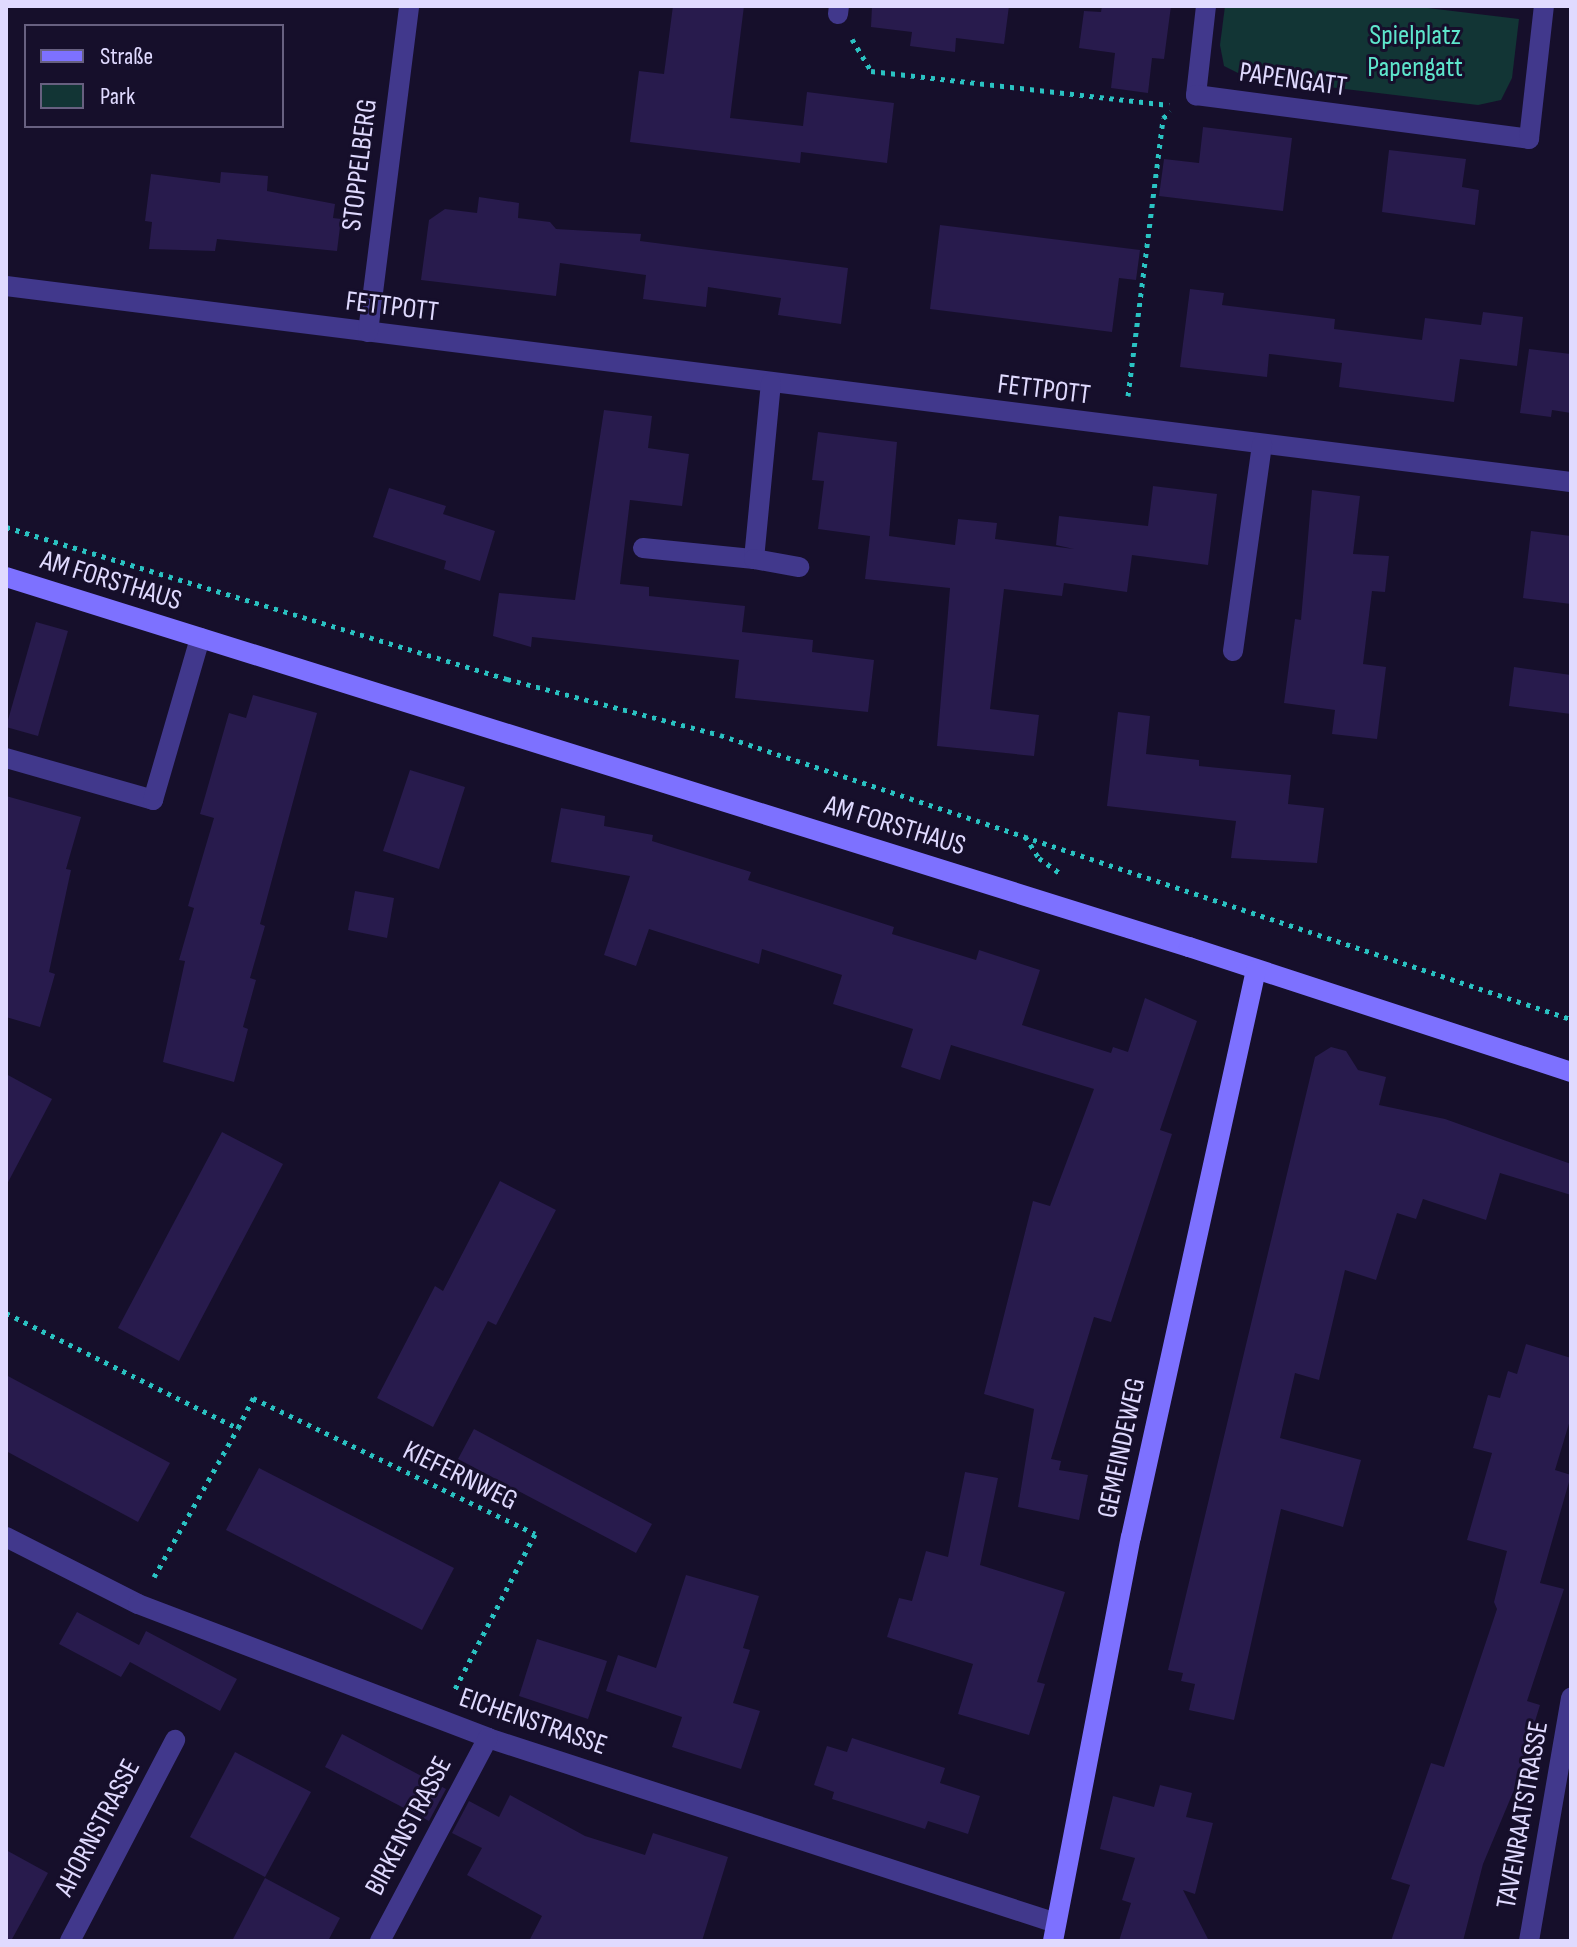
<!DOCTYPE html>
<meta charset="utf-8">
<style>
body{margin:0}
#map{position:relative;width:1577px;height:1947px;overflow:hidden;background:#160f2b;font-family:"Sofia Sans Condensed",sans-serif}
div>[style]{position:absolute}
.green>*{inset:0;background:#123535}
.building>*{inset:0;background:#281b4d}
.path>*{height:5px;margin-top:-2.5px;transform-origin:0;background:repeating-linear-gradient(90deg,#2ac2c2 0 4px,transparent 0 10px)}
.lane>*{height:20px;margin:-10px;padding:0 10px;transform-origin:10px;border-radius:10px;background:#41388c}
.street>*{height:20px;margin:-10px;padding:0 10px;transform-origin:10px;border-radius:10px;background:#41388c}
.secondary>*{height:20px;margin:-10px;padding:0 10px;transform-origin:10px;border-radius:10px;background:#7d71ff}
span{translate:-50% -50%;white-space:nowrap;text-align:center;line-height:1.15;-webkit-text-stroke:6px #160f2b;paint-order:stroke}
.park-label{font-size:28px;color:#5ee6cc}
.street-label{font-size:28px;color:#e0daff}
.frame{position:absolute;inset:0;border:8px solid #e0daff;pointer-events:none}
.legend{position:absolute;left:24px;top:24px;width:260px;height:104px;box-sizing:border-box;background:#160f2b;border:2px solid #676080;margin:0;padding:10px 14px;list-style:none;font-size:24px;color:#e0daff}
.legend li{display:flex;align-items:center;gap:16px;height:40px}
.legend b{width:40px;border:2px solid #676080}
</style>
<div id="map">
<div class="green">
<div style="clip-path:polygon(1225px 6px,1411px 6px,1519px 19px,1512px 78px,1501px 100px,1478px 105px,1246px 77px,1224px 66px,1220px 45px)"></div>
</div>
<div class="building">
<div style="clip-path:polygon(673px 6px,744px 6px,730px 118px,803px 126px,807px 92px,894px 103px,887px 163px,801px 152px,800px 163px,630px 142px,639px 71px,664px 74px)"></div>
<div style="clip-path:polygon(872px 6px,1009px 6px,1004px 44px,956px 38px,955px 52px,910px 46px,912px 32px,871px 27px)"></div>
<div style="clip-path:polygon(1102px 6px,1171px 6px,1164px 59px,1152px 58px,1148px 93px,1111px 88px,1115px 53px,1079px 48px,1084px 11px,1101px 12px)"></div>
<div style="clip-path:polygon(1203px 127px,1292px 138px,1283px 211px,1159px 196px,1164px 159px,1199px 163px)"></div>
<div style="clip-path:polygon(1389px 150px,1466px 159px,1462px 187px,1479px 190px,1475px 225px,1382px 212px)"></div>
<div style="clip-path:polygon(221px 172px,268px 176px,267px 191px,335px 204px,333px 218px,341px 219px,337px 251px,217px 239px,215px 251px,149px 249px,152px 222px,145px 221px,151px 174px,220px 183px)"></div>
<div style="clip-path:polygon(479px 197px,519px 203px,518px 218px,550px 222px,556px 229px,641px 234px,640px 241px,848px 268px,841px 324px,778px 315px,781px 298px,708px 287px,706px 307px,643px 299px,646px 275px,560px 263px,556px 296px,421px 280px,429px 220px,445px 209px,477px 213px)"></div>
<div style="clip-path:polygon(940px 225px,1140px 250px,1136px 280px,1119px 278px,1112px 332px,930px 309px)"></div>
<div style="clip-path:polygon(1190px 289px,1224px 293px,1222px 305px,1335px 319px,1334px 329px,1422px 340px,1425px 318px,1481px 325px,1483px 312px,1523px 317px,1517px 366px,1460px 359px,1454px 402px,1339px 387px,1342px 363px,1269px 354px,1267px 377px,1180px 367px)"></div>
<div style="clip-path:polygon(1529px 349px,1571px 354px,1571px 413px,1552px 410px,1551px 417px,1520px 413px)"></div>
<div style="clip-path:polygon(604px 410px,652px 416px,648px 448px,689px 454px,682px 506px,630px 500px,620px 584px,649px 587px,649px 596px,745px 606px,742px 632px,813px 640px,812px 652px,874px 660px,868px 712px,735px 698px,739px 660px,532px 637px,531px 647px,493px 636px,499px 593px,575px 600px)"></div>
<div style="clip-path:polygon(818px 432px,897px 442px,889px 536px,955px 545px,958px 519px,997px 523px,995px 539px,1074px 549px,1056px 545px,1059px 516px,1148px 526px,1153px 486px,1217px 494px,1208px 565px,1132px 555px,1127px 592px,1064px 583px,1062px 596px,1004px 589px,990px 709px,1039px 715px,1034px 756px,937px 746px,950px 588px,865px 579px,870px 536px,818px 529px,824px 481px,812px 480px)"></div>
<div style="clip-path:polygon(389px 488px,446px 506px,443px 514px,495px 531px,480px 581px,444px 569px,446px 561px,373px 537px)"></div>
<div style="clip-path:polygon(1312px 490px,1360px 496px,1353px 554px,1389px 556px,1385px 592px,1372px 591px,1363px 664px,1386px 667px,1377px 739px,1332px 734px,1335px 710px,1284px 703px,1295px 619px,1301px 620px)"></div>
<div style="clip-path:polygon(1531px 531px,1571px 536px,1571px 604px,1523px 598px)"></div>
<div style="clip-path:polygon(36px 622px,68px 631px,38px 736px,6px 727px)"></div>
<div style="clip-path:polygon(1514px 667px,1571px 675px,1571px 714px,1509px 706px)"></div>
<div style="clip-path:polygon(253px 695px,317px 713px,260px 924px,265px 926px,250px 978px,256px 980px,243px 1027px,248px 1029px,234px 1082px,163px 1062px,185px 961px,179px 960px,194px 908px,188px 906px,214px 818px,200px 814px,229px 713px,246px 718px)"></div>
<div style="clip-path:polygon(1118px 712px,1150px 716px,1146px 754px,1199px 760px,1199px 766px,1291px 775px,1288px 804px,1324px 808px,1317px 863px,1231px 858px,1236px 821px,1107px 806px)"></div>
<div style="clip-path:polygon(410px 770px,465px 787px,439px 869px,383px 851px)"></div>
<div style="clip-path:polygon(6px 796px,81px 817px,66px 869px,71px 870px,49px 972px,55px 974px,40px 1027px,6px 1017px)"></div>
<div style="clip-path:polygon(561px 808px,605px 816px,604px 826px,653px 835px,652px 841px,751px 872px,748px 880px,894px 927px,892px 934px,976px 960px,979px 950px,1040px 970px,1022px 1025px,1111px 1053px,1113px 1047px,1128px 1052px,1145px 998px,1197px 1021px,1160px 1130px,1172px 1134px,1111px 1322px,1094px 1317px,1051px 1459px,1061px 1461px,1059px 1470px,1088px 1475px,1079px 1520px,1018px 1507px,1034px 1409px,984px 1394px,1033px 1201px,1050px 1206px,1094px 1089px,951px 1045px,940px 1080px,901px 1067px,913px 1029px,833px 1004px,842px 975px,762px 949px,759px 964px,649px 929px,636px 966px,604px 955px,630px 876px,551px 862px)"></div>
<div style="clip-path:polygon(355px 891px,394px 898px,387px 938px,348px 930px)"></div>
<div style="clip-path:polygon(1331px 1047px,1346px 1051px,1358px 1070px,1386px 1077px,1379px 1105px,1445px 1119px,1571px 1164px,1571px 1195px,1500px 1173px,1486px 1220px,1423px 1199px,1416px 1219px,1397px 1213px,1376px 1280px,1345px 1270px,1319px 1380px,1295px 1373px,1280px 1438px,1361px 1460px,1343px 1527px,1281px 1509px,1234px 1720px,1189px 1710px,1195px 1684px,1181px 1681px,1183px 1673px,1168px 1670px,1315px 1057px)"></div>
<div style="clip-path:polygon(6px 1074px,52px 1099px,6px 1186px)"></div>
<div style="clip-path:polygon(222px 1132px,283px 1164px,179px 1361px,118px 1328px)"></div>
<div style="clip-path:polygon(500px 1181px,556px 1210px,496px 1325px,488px 1321px,433px 1427px,377px 1398px,435px 1286px,443px 1291px)"></div>
<div style="clip-path:polygon(1526px 1344px,1571px 1358px,1571px 1417px,1555px 1470px,1571px 1475px,1540px 1583px,1564px 1589px,1527px 1701px,1540px 1705px,1514px 1790px,1483px 1864px,1463px 1941px,1391px 1941px,1410px 1885px,1391px 1879px,1431px 1763px,1444px 1767px,1497px 1609px,1494px 1602px,1507px 1551px,1467px 1540px,1492px 1453px,1473px 1448px,1488px 1395px,1500px 1398px,1508px 1371px,1517px 1374px)"></div>
<div style="clip-path:polygon(6px 1375px,170px 1463px,138px 1522px,6px 1451px)"></div>
<div style="clip-path:polygon(474px 1429px,652px 1524px,636px 1553px,458px 1459px)"></div>
<div style="clip-path:polygon(259px 1468px,454px 1568px,422px 1630px,226px 1530px)"></div>
<div style="clip-path:polygon(965px 1472px,998px 1478px,980px 1565px,1065px 1592px,1037px 1682px,1045px 1684px,1029px 1735px,958px 1714px,973px 1664px,887px 1637px,899px 1598px,912px 1601px,926px 1551px,948px 1557px)"></div>
<div style="clip-path:polygon(686px 1575px,759px 1596px,743px 1648px,750px 1650px,733px 1703px,760px 1711px,741px 1769px,672px 1747px,682px 1717px,606px 1691px,618px 1655px,656px 1668px)"></div>
<div style="clip-path:polygon(77px 1612px,139px 1645px,146px 1631px,237px 1679px,220px 1711px,130px 1662px,121px 1677px,59px 1644px)"></div>
<div style="clip-path:polygon(537px 1639px,607px 1661px,588px 1719px,519px 1696px)"></div>
<div style="clip-path:polygon(342px 1734px,446px 1789px,429px 1821px,325px 1767px)"></div>
<div style="clip-path:polygon(852px 1738px,945px 1768px,940px 1783px,980px 1796px,968px 1834px,928px 1821px,925px 1829px,832px 1799px,834px 1792px,814px 1785px,827px 1746px,847px 1752px)"></div>
<div style="clip-path:polygon(235px 1752px,311px 1792px,265px 1877px,190px 1837px)"></div>
<div style="clip-path:polygon(1160px 1785px,1192px 1793px,1186px 1817px,1213px 1823px,1195px 1894px,1183px 1890px,1209px 1941px,1119px 1941px,1131px 1903px,1122px 1900px,1135px 1858px,1100px 1849px,1113px 1796px,1154px 1807px)"></div>
<div style="clip-path:polygon(510px 1795px,585px 1836px,645px 1855px,653px 1833px,728px 1857px,702px 1941px,529px 1941px,542px 1916px,467px 1875px,482px 1848px,452px 1833px,469px 1801px,499px 1817px)"></div>
<div style="clip-path:polygon(6px 1850px,48px 1873px,11px 1941px,6px 1941px)"></div>
<div style="clip-path:polygon(265px 1878px,340px 1918px,328px 1941px,232px 1941px)"></div>
</div>
<div class="path">
<div style="left:852px;top:39px;width:37px;rotate:59deg"></div>
<div style="left:871px;top:71px;width:300px;rotate:6.5deg"></div>
<div style="left:1128px;top:396px;width:280px;rotate:-82.8deg"></div>
<div style="left:1163px;top:118px;width:10px;rotate:-37deg"></div>
<div style="left:6px;top:527px;width:524px;rotate:16.88deg"></div>
<div style="left:507px;top:679px;width:220px;rotate:14.7deg"></div>
<div style="left:720px;top:735px;width:897px;rotate:18.46deg"></div>
<div style="left:1025px;top:836px;width:26px;rotate:58deg"></div>
<div style="left:1039px;top:858px;width:27px;rotate:36deg"></div>
<div style="left:6px;top:1313px;width:259px;rotate:26.4deg"></div>
<div style="left:238px;top:1428px;width:34px;rotate:-63deg"></div>
<div style="left:253px;top:1398px;width:313px;rotate:25.7deg"></div>
<div style="left:535px;top:1534px;width:179px;rotate:117.3deg"></div>
<div style="left:154px;top:1577px;width:171px;rotate:-60.6deg"></div>
</div>
<div class="lane">
<div style="left:6px;top:758px;width:153px;rotate:15.9deg"></div>
<div style="left:153px;top:800px;width:169px;rotate:-73.8deg"></div>
</div>
<div class="street">
<div style="left:1206px;top:6px;width:90px;rotate:96.4deg"></div>
<div style="left:1196px;top:95px;width:336px;rotate:7.5deg"></div>
<div style="left:1529px;top:139px;width:134px;rotate:-83.6deg"></div>
<div style="left:838px;top:14px;width:8px;rotate:-83deg"></div>
<div style="left:6px;top:286px;width:1577px;rotate:7.14deg"></div>
<div style="left:368px;top:332px;width:329px;rotate:-82.8deg"></div>
<div style="left:643px;top:548px;width:112px;rotate:5.7deg"></div>
<div style="left:754px;top:559px;width:177px;rotate:-84.5deg"></div>
<div style="left:754px;top:559px;width:46px;rotate:10.1deg"></div>
<div style="left:1233px;top:651px;width:209px;rotate:-82deg"></div>
<div style="left:6px;top:1537px;width:148px;rotate:26.9deg"></div>
<div style="left:138px;top:1604px;width:375px;rotate:20.9deg"></div>
<div style="left:488px;top:1738px;width:597px;rotate:18.04deg"></div>
<div style="left:70px;top:1941px;width:227px;rotate:-62.4deg"></div>
<div style="left:380px;top:1941px;width:230px;rotate:-62deg"></div>
<div style="left:1529px;top:1941px;width:247px;rotate:-80.2deg"></div>
</div>
<div class="secondary">
<div style="left:6px;top:577px;width:1240px;rotate:17.37deg"></div>
<div style="left:1189px;top:947px;width:402px;rotate:18.1deg"></div>
<div style="left:1053px;top:1941px;width:411px;rotate:-79.1deg"></div>
<div style="left:1131px;top:1537px;width:581px;rotate:-77.57deg"></div>
</div>
<div class="park-label">
<span style="left:1415px;top:52px">Spielplatz<br>Papengatt</span>
</div>
<div class="street-label">
<span style="left:1293px;top:80px;rotate:8deg">PAPENGATT</span>
<span style="left:360px;top:165px;rotate:-83deg">STOPPELBERG</span>
<span style="left:392px;top:307px;rotate:7deg">FETTPOTT</span>
<span style="left:1044px;top:390px;rotate:7deg">FETTPOTT</span>
<span style="left:111px;top:581px;rotate:17deg">AM FORSTHAUS</span>
<span style="left:895px;top:826px;rotate:17deg">AM FORSTHAUS</span>
<span style="left:1122px;top:1448px;rotate:-78deg">GEMEINDEWEG</span>
<span style="left:460px;top:1476px;rotate:26deg">KIEFERNWEG</span>
<span style="left:533px;top:1722px;rotate:19deg">EICHENSTRASSE</span>
<span style="left:1523px;top:1815px;rotate:-80deg">TAVENRAATSTRASSE</span>
<span style="left:409px;top:1826px;rotate:-62deg">BIRKENSTRASSE</span>
<span style="left:98px;top:1828px;rotate:-62deg">AHORNSTRASSE</span>
</div>
<div class="frame"></div>
<ul class="legend">
<li><b style="height:10px;background:#7d71ff"></b>Straße</li>
<li><b style="height:22px;background:#123535"></b>Park</li>
</ul>
</div>
